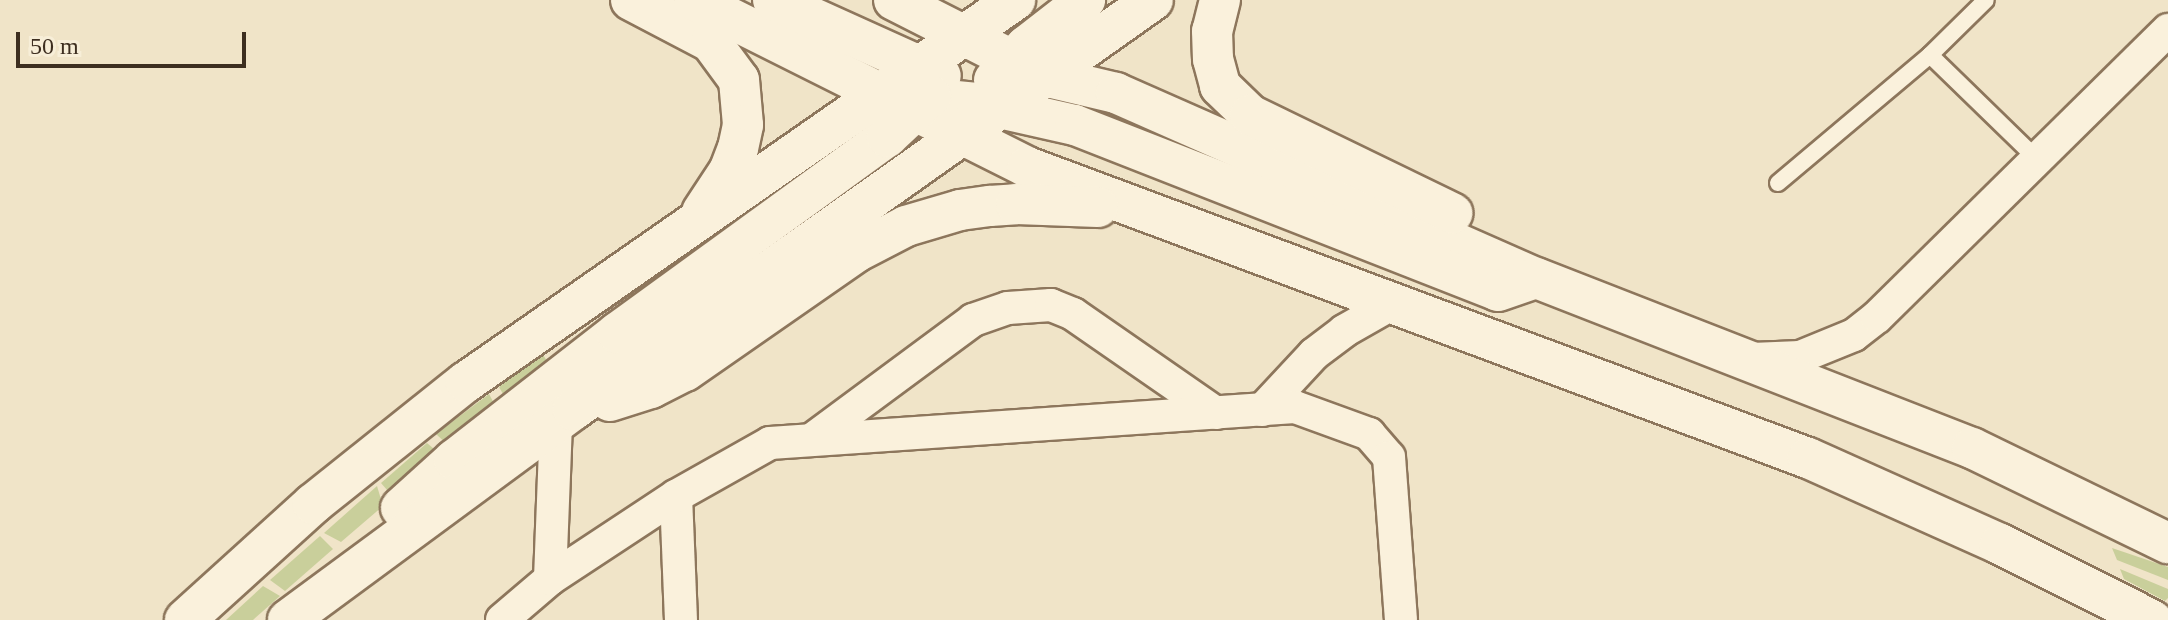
<!DOCTYPE html>
<style>
body{margin:0}
#map{position:relative;width:2168px;height:620px;overflow:hidden;background:#f0e4c8;font-family:Georgia,serif}
div>[style]{position:absolute}
.green>*{inset:0;background:#c9cf9b}
.roads{filter:drop-shadow(2px 0 #8d765c) drop-shadow(-2px 0 #8d765c) drop-shadow(0 2px #8d765c) drop-shadow(0 -2px #8d765c)}
.service>*{height:16px;margin:-8px;padding:0 8px;transform-origin:8px;border-radius:8px;background:#faf1dc}
.minor>*{height:32px;margin:-16px;padding:0 16px;transform-origin:16px;border-radius:16px;background:#faf1dc}
.tertiary>*{height:40px;margin:-20px;padding:0 20px;transform-origin:20px;border-radius:20px;background:#faf1dc}
span{translate:-50% -50%;white-space:nowrap;text-align:center;line-height:1.15;-webkit-text-stroke:6px #f7eed8;paint-order:stroke}
.scale{position:absolute;left:16px;top:32px;width:230px;height:36px;box-sizing:border-box;border:4px solid #3d2e20;border-top:0;padding-left:10px;font-size:24px;line-height:28px;white-space:nowrap;color:#3d2e20;-webkit-text-stroke:6px #f7eed8;paint-order:stroke}
</style>
<div id="map">
<div class="green">
<div style="clip-path:polygon(542px 353px,550px 366px,507px 401px,499px 387px)"></div>
<div style="clip-path:polygon(489px 394px,497px 409px,450px 447px,436px 434px)"></div>
<div style="clip-path:polygon(427px 443px,441px 455px,393px 497px,381px 483px)"></div>
<div style="clip-path:polygon(377px 486px,383px 506px,341px 542px,324px 533px)"></div>
<div style="clip-path:polygon(320px 536px,333px 549px,285px 591px,270px 580px)"></div>
<div style="clip-path:polygon(2112px 548px,2168px 567px,2168px 580px,2117px 560px)"></div>
<div style="clip-path:polygon(2120px 569px,2168px 589px,2168px 598px,2165px 601px,2124px 579px)"></div>
<div style="clip-path:polygon(263px 586px,280px 596px,253px 620px,226px 620px)"></div>
</div>
<div class="roads">
<div class="service">
<div style="left:1930px;top:55px;width:149px;rotate:44.2deg"></div>
<div style="left:1778px;top:183px;width:199px;rotate:-40.1deg"></div>
<div style="left:1930px;top:55px;width:78px;rotate:-44.5deg"></div>
</div>
<div class="minor">
<div style="left:1752px;top:359px;width:48px;rotate:-2.4deg"></div>
<div style="left:1800px;top:357px;width:58px;rotate:-22.2deg"></div>
<div style="left:1854px;top:335px;width:29px;rotate:-38deg"></div>
<div style="left:1877px;top:317px;width:409px;rotate:-44.6deg"></div>
<div style="left:1262px;top:410px;width:76px;rotate:-47.1deg"></div>
<div style="left:1314px;top:354px;width:38px;rotate:-37deg"></div>
<div style="left:1344px;top:331px;width:53px;rotate:-29.5deg"></div>
<div style="left:811px;top:440px;width:202px;rotate:-36.5deg"></div>
<div style="left:973px;top:320px;width:37px;rotate:-19deg"></div>
<div style="left:1008px;top:308px;width:43px;rotate:-4deg"></div>
<div style="left:1051px;top:305px;width:24px;rotate:22deg"></div>
<div style="left:1073px;top:314px;width:174px;rotate:34.7deg"></div>
<div style="left:676px;top:496px;width:124px;rotate:87.7deg"></div>
<div style="left:550px;top:579px;width:156px;rotate:-87.8deg"></div>
<div style="left:502px;top:620px;width:63px;rotate:-40.5deg"></div>
<div style="left:550px;top:579px;width:151px;rotate:-33.4deg"></div>
<div style="left:676px;top:496px;width:108px;rotate:-29.4deg"></div>
<div style="left:770px;top:443px;width:526px;rotate:-3.92deg"></div>
<div style="left:1295px;top:407px;width:79px;rotate:20deg"></div>
<div style="left:1369px;top:434px;width:30px;rotate:49deg"></div>
<div style="left:1389px;top:457px;width:163px;rotate:85.8deg"></div>
</div>
<div class="tertiary">
<div style="left:631px;top:0;width:90px;rotate:27.7deg"></div>
<div style="left:711px;top:42px;width:47px;rotate:53.6deg"></div>
<div style="left:739px;top:80px;width:45px;rotate:84.9deg"></div>
<div style="left:743px;top:125px;width:24px;rotate:102deg"></div>
<div style="left:738px;top:148px;width:25px;rotate:111deg"></div>
<div style="left:729px;top:171px;width:49px;rotate:123.4deg"></div>
<div style="left:694px;top:0;width:373px;rotate:26.6deg"></div>
<div style="left:1027px;top:167px;width:833px;rotate:20.44deg"></div>
<div style="left:1808px;top:458px;width:210px;rotate:24.1deg"></div>
<div style="left:2000px;top:544px;width:170px;rotate:26.6deg"></div>
<div style="left:773px;top:0;width:184px;rotate:24.3deg"></div>
<div style="left:894px;top:0;width:168px;rotate:26.9deg"></div>
<div style="left:1044px;top:76px;width:74px;rotate:13.3deg"></div>
<div style="left:1116px;top:93px;width:459px;rotate:23.8deg"></div>
<div style="left:1536px;top:278px;width:468px;rotate:21.3deg"></div>
<div style="left:1972px;top:448px;width:218px;rotate:25.9deg"></div>
<div style="left:1220px;top:0;width:32px;rotate:104deg"></div>
<div style="left:1212px;top:31px;width:28px;rotate:88deg"></div>
<div style="left:1213px;top:59px;width:28px;rotate:75deg"></div>
<div style="left:1220px;top:86px;width:42px;rotate:44deg"></div>
<div style="left:1250px;top:115px;width:225px;rotate:25.9deg"></div>
<div style="left:994px;top:80px;width:47px;rotate:-46.7deg"></div>
<div style="left:1026px;top:46px;width:75px;rotate:-37.9deg"></div>
<div style="left:905px;top:96px;width:72px;rotate:5.6deg"></div>
<div style="left:977px;top:103px;width:100px;rotate:12.7deg"></div>
<div style="left:1075px;top:125px;width:454px;rotate:21.4deg"></div>
<div style="left:1498px;top:291px;width:36px;rotate:-19deg"></div>
<div style="left:610px;top:401px;width:43px;rotate:-17.6deg"></div>
<div style="left:651px;top:388px;width:38px;rotate:-27deg"></div>
<div style="left:685px;top:371px;width:208px;rotate:-34.8deg"></div>
<div style="left:856px;top:252px;width:56px;rotate:-27.5deg"></div>
<div style="left:906px;top:226px;width:56px;rotate:-16.5deg"></div>
<div style="left:960px;top:210px;width:30px;rotate:-8deg"></div>
<div style="left:990px;top:206px;width:26px;rotate:-4deg"></div>
<div style="left:1016px;top:204px;width:82px;rotate:2.1deg"></div>
<div style="left:401px;top:508px;width:72px;rotate:-42.2deg"></div>
<div style="left:454px;top:460px;width:207px;rotate:-37.9deg"></div>
<div style="left:617px;top:333px;width:334px;rotate:-36deg"></div>
<div style="left:887px;top:137px;width:60px;rotate:-43deg"></div>
<div style="left:185px;top:620px;width:173px;rotate:-42.2deg"></div>
<div style="left:313px;top:504px;width:196px;rotate:-38.6deg"></div>
<div style="left:466px;top:382px;width:669px;rotate:-34.83deg"></div>
<div style="left:288px;top:620px;width:354px;rotate:-36.4deg"></div>
<div style="left:573px;top:410px;width:710px;rotate:-35.26deg"></div>
</div>
</div>
<div class="scale">50 m</div>
</div>
